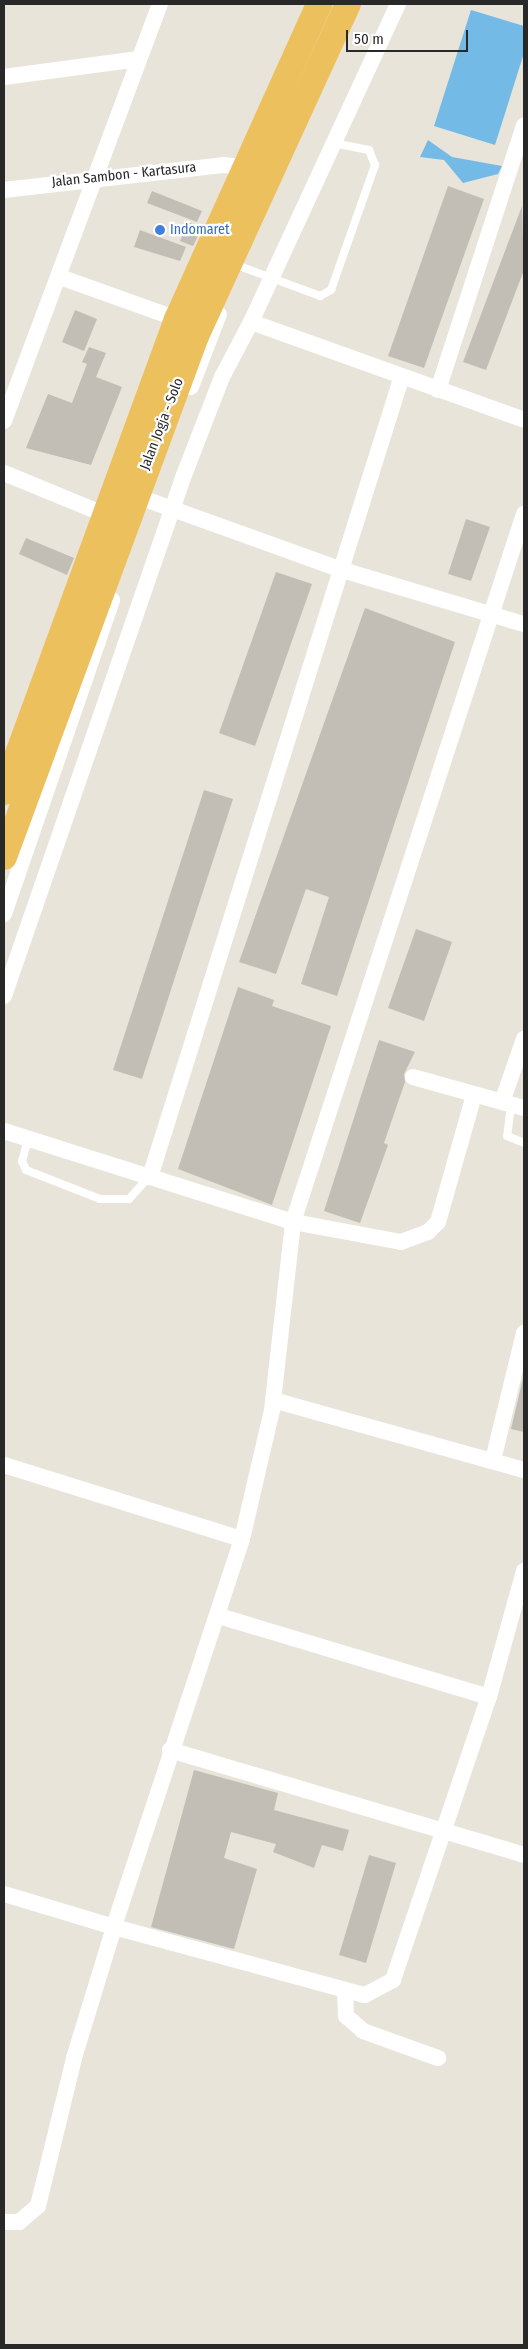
<!DOCTYPE html>
<style>
body{margin:0}
#map{position:relative;width:528px;height:2349px;overflow:hidden;background:#e9e4da;font-family:"Fira Sans Condensed",sans-serif}
div>[style]{position:absolute}
.water>*{inset:0;background:#73bbe6}
.building>*{inset:0;background:#c2beb6}
.service>*{height:8px;margin:-4px;padding:0 4px;transform-origin:4px;border-radius:4px;background:#fff}
.minor>*{height:16px;margin:-8px;padding:0 8px;transform-origin:8px;border-radius:8px;background:#fff}
.trunk>*{height:26px;margin:-13px;padding:0 13px;transform-origin:13px;border-radius:13px;background:#edc05e}
.dots>*{width:14px;height:14px;translate:-50% -50%;box-sizing:border-box;border:2px solid #fff;border-radius:50%}
span{translate:-50% -50%;white-space:nowrap;text-align:center;line-height:1.15;-webkit-text-stroke:4.5px #fff;paint-order:stroke}
.street-label{font-size:14px;color:#282828}
.shop-label{font-size:14px;color:#366cbe}
.left{translate:0 -50%;text-align:left}
.frame{position:absolute;inset:0;border:5px solid #282828;pointer-events:none}
.scale{position:absolute;left:346px;top:30px;width:122px;height:22px;box-sizing:border-box;border:2px solid #282828;border-top:0;padding-left:6px;font-size:15px;line-height:18px;white-space:nowrap;color:#282828;-webkit-text-stroke:4px #fff;paint-order:stroke}
</style>
<div id="map">
<div class="water">
<div style="clip-path:polygon(471px 10px,524px 26px,524px 53px,495px 145px,434px 126px)"></div>
<div style="clip-path:polygon(428px 140px,452px 157px,502px 166px,498px 174px,463px 183px,444px 160px,420px 157px)"></div>
</div>
<div class="building">
<div style="clip-path:polygon(448px 186px,484px 199px,424px 368px,388px 356px)"></div>
<div style="clip-path:polygon(152px 191px,202px 211px,197px 222px,147px 203px)"></div>
<div style="clip-path:polygon(522px 206px,524px 270px,486px 370px,463px 362px)"></div>
<div style="clip-path:polygon(188px 222px,202px 228px,193px 246px,180px 241px)"></div>
<div style="clip-path:polygon(140px 230px,186px 247px,180px 261px,134px 247px)"></div>
<div style="clip-path:polygon(75px 310px,97px 319px,84px 351px,62px 342px)"></div>
<div style="clip-path:polygon(89px 347px,106px 353px,96px 377px,122px 387px,91px 465px,26px 448px,48px 394px,72px 403px,87px 364px,82px 362px)"></div>
<div style="clip-path:polygon(466px 519px,490px 527px,471px 581px,448px 574px)"></div>
<div style="clip-path:polygon(26px 538px,74px 558px,67px 575px,19px 554px)"></div>
<div style="clip-path:polygon(276px 572px,312px 584px,255px 746px,219px 733px)"></div>
<div style="clip-path:polygon(365px 608px,455px 642px,337px 996px,301px 984px,329px 897px,306px 889px,276px 974px,239px 962px)"></div>
<div style="clip-path:polygon(204px 790px,233px 799px,142px 1079px,113px 1070px)"></div>
<div style="clip-path:polygon(416px 929px,452px 942px,424px 1021px,388px 1008px)"></div>
<div style="clip-path:polygon(238px 987px,274px 1000px,272px 1006px,331px 1026px,272px 1205px,178px 1169px)"></div>
<div style="clip-path:polygon(379px 1040px,415px 1052px,404px 1074px,405px 1082px,384px 1143px,388px 1145px,360px 1223px,324px 1211px)"></div>
<div style="clip-path:polygon(524px 1374px,524px 1432px,511px 1429px)"></div>
<div style="clip-path:polygon(194px 1770px,278px 1793px,274px 1810px,349px 1830px,343px 1851px,322px 1845px,314px 1868px,273px 1852px,276px 1844px,231px 1832px,224px 1858px,257px 1869px,234px 1949px,151px 1927px)"></div>
<div style="clip-path:polygon(369px 1855px,396px 1863px,366px 1963px,339px 1955px)"></div>
</div>
<div class="service">
<div style="left:234px;top:264px;width:92px;rotate:20.4deg"></div>
<div style="left:320px;top:296px;width:13px;rotate:-29deg"></div>
<div style="left:331px;top:290px;width:133px;rotate:-70.6deg"></div>
<div style="left:375px;top:165px;width:16px;rotate:-112deg"></div>
<div style="left:369px;top:150px;width:38px;rotate:-169deg"></div>
<div style="left:511px;top:1105px;width:31px;rotate:97deg"></div>
<div style="left:507px;top:1136px;width:18px;rotate:22deg"></div>
<div style="left:28px;top:1139px;width:23px;rotate:105deg"></div>
<div style="left:22px;top:1161px;width:10px;rotate:66deg"></div>
<div style="left:26px;top:1170px;width:79px;rotate:21.4deg"></div>
<div style="left:100px;top:1199px;width:29px"></div>
<div style="left:129px;top:1199px;width:30px;rotate:-48deg"></div>
</div>
<div class="minor">
<div style="left:398px;top:4px;width:350px;rotate:114.8deg"></div>
<div style="left:251px;top:322px;width:290px;rotate:19.7deg"></div>
<div style="left:4px;top:77px;width:136px;rotate:-7.6deg"></div>
<div style="left:4px;top:190px;width:220px;rotate:-6.5deg"></div>
<div style="left:223px;top:165px;width:29px;rotate:6deg"></div>
<div style="left:60px;top:277px;width:124px;rotate:19.7deg"></div>
<div style="left:191px;top:387px;width:78px;rotate:-69deg"></div>
<div style="left:438px;top:390px;width:278px;rotate:-72deg"></div>
<div style="left:4px;top:421px;width:445px;rotate:-69.5deg"></div>
<div style="left:4px;top:473px;width:110px;rotate:22.4deg"></div>
<div style="left:128px;top:493px;width:224px;rotate:19.8deg"></div>
<div style="left:339px;top:569px;width:193px;rotate:16.6deg"></div>
<div style="left:4px;top:914px;width:332px;rotate:-71deg"></div>
<div style="left:4px;top:996px;width:551px;rotate:-70.94deg"></div>
<div style="left:184px;top:475px;width:105px;rotate:-68.8deg"></div>
<div style="left:222px;top:377px;width:62px;rotate:-62.2deg"></div>
<div style="left:413px;top:1077px;width:115px;rotate:15.6deg"></div>
<div style="left:474px;top:1095px;width:132px;rotate:105.8deg"></div>
<div style="left:438px;top:1222px;width:14px;rotate:135deg"></div>
<div style="left:428px;top:1232px;width:29px;rotate:160deg"></div>
<div style="left:401px;top:1242px;width:110px;rotate:-169.5deg"></div>
<div style="left:293px;top:1222px;width:745px;rotate:-71.93deg"></div>
<div style="left:502px;top:1102px;width:67px;rotate:-70.8deg"></div>
<div style="left:4px;top:1131px;width:153px;rotate:17.5deg"></div>
<div style="left:273px;top:1400px;width:261px;rotate:15.6deg"></div>
<div style="left:493px;top:1460px;width:131px;rotate:-76.3deg"></div>
<div style="left:4px;top:1465px;width:249px;rotate:17.3deg"></div>
<div style="left:242px;top:1539px;width:409px;rotate:108.3deg"></div>
<div style="left:114px;top:1927px;width:115px;rotate:-163.3deg"></div>
<div style="left:242px;top:1539px;width:132px;rotate:-76.9deg"></div>
<div style="left:272px;top:1410px;width:189px;rotate:-83.6deg"></div>
<div style="left:293px;top:1222px;width:150px;rotate:-162.5deg"></div>
<div style="left:150px;top:1177px;width:837px;rotate:-72.54deg"></div>
<div style="left:219px;top:1616px;width:282px;rotate:16.7deg"></div>
<div style="left:170px;top:1750px;width:369px;rotate:16.5deg"></div>
<div style="left:345px;top:1990px;width:26px;rotate:88deg"></div>
<div style="left:346px;top:2016px;width:23px;rotate:41deg"></div>
<div style="left:363px;top:2031px;width:80px;rotate:19.8deg"></div>
<div style="left:4px;top:2222px;width:15px"></div>
<div style="left:19px;top:2222px;width:25px;rotate:-40deg"></div>
<div style="left:38px;top:2206px;width:152px;rotate:-76.3deg"></div>
<div style="left:74px;top:2058px;width:137px;rotate:-73deg"></div>
<div style="left:114px;top:1927px;width:260px;rotate:15.2deg"></div>
<div style="left:365px;top:1995px;width:32px;rotate:-28deg"></div>
<div style="left:393px;top:1980px;width:299px;rotate:-71.3deg"></div>
<div style="left:489px;top:1697px;width:131px;rotate:-74.5deg"></div>
</div>
<div class="trunk">
<div style="left:4px;top:792px;width:504px;rotate:-69.91deg"></div>
<div style="left:177px;top:319px;width:346px;rotate:-65.7deg"></div>
<div style="left:4px;top:857px;width:555px;rotate:-69.77deg"></div>
<div style="left:196px;top:336px;width:365px;rotate:-65.4deg"></div>
</div>
<div class="dots">
<div style="left:160px;top:230px;background:#3f7fe0"></div>
</div>
<div class="street-label">
<span style="left:124px;top:175px;rotate:-6deg">Jalan Sambon - Kartasura</span>
<span style="left:162px;top:424px;rotate:-69deg">Jalan Jogja - Solo</span>
</div>
<div class="shop-label">
<span class="left" style="left:170px;top:230px">Indomaret</span>
</div>
<div class="frame"></div>
<div class="scale">50 m</div>
</div>
